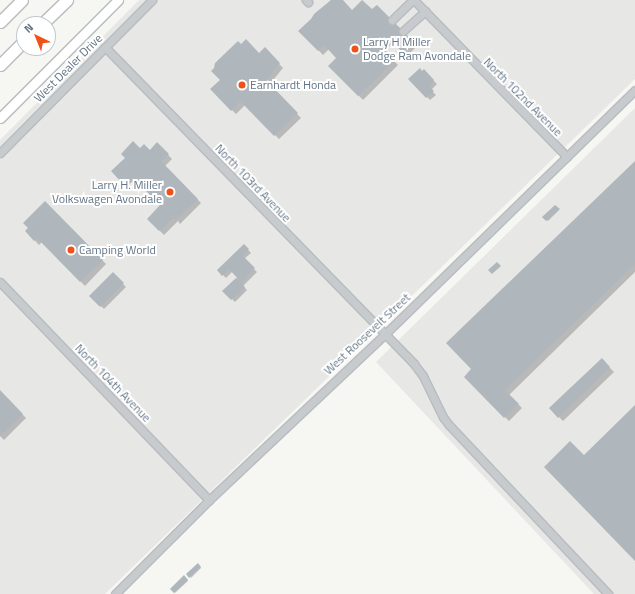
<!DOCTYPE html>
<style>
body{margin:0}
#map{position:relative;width:635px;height:594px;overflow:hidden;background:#f6f6f2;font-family:"Titillium Web",sans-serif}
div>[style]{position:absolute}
.built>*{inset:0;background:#e7e8e6}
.shadow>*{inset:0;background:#0003}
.building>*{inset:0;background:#afb6bc}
.roads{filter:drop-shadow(1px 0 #b8bcc0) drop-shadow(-1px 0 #b8bcc0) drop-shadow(0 1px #b8bcc0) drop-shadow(0 -1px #b8bcc0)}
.minor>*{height:7px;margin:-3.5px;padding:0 3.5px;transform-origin:3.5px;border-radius:3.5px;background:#c8cbce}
.major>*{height:9px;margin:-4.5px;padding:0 4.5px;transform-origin:4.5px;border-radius:4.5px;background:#fff}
.highway>*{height:11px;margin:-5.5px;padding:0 5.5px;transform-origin:5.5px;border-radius:5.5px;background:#fff}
.dots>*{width:11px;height:11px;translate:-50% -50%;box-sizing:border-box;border:2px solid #fff;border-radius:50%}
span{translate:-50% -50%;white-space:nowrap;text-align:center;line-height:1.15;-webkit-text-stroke:4px #fff;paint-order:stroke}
.poi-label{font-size:12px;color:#637586}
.left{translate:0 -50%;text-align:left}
.right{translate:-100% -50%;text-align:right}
.street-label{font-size:12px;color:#637586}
.north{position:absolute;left:16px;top:16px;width:40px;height:40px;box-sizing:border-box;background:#fff;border:1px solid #c1c8cf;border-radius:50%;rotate:317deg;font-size:11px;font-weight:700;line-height:16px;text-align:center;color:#637586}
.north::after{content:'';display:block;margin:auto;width:14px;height:18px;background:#f15118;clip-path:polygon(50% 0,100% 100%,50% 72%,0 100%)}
</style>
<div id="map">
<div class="built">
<div style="clip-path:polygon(139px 0,635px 0,635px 79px,105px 594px,0 594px,0 140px)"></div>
<div style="clip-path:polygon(635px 108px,635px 594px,594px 594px,376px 362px)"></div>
</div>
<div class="shadow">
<div style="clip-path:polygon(331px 0,341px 0,352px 11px,372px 11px,377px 6px,417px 46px,407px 56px,394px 42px,384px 51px,398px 65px,363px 100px,330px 66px,338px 58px,329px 49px,323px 55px,300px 31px)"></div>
<div style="clip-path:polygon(265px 49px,283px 68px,269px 85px,301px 118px,279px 139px,245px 105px,236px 114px,211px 89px)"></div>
<div style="clip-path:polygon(424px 71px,437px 84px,431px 90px,436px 95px,430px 100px,410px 79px)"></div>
<div style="clip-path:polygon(157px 143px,172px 159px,165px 166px,201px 203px,180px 224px,178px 221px,164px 235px,148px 219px,162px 205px,144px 187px,141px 190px,133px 181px,127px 186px,112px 171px,140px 149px,150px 151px)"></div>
<div style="clip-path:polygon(635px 162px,635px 272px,509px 395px,522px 408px,509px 421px,465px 377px)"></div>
<div style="clip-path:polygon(45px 202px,106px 264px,85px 286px,42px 242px,39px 245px,26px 231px)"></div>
<div style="clip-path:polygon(555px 206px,559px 210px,548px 221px,544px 217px)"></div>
<div style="clip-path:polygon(244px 245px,251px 253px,244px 259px,257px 272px,243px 286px,247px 290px,235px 302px,224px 291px,238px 277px,232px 272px,226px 278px,218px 270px)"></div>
<div style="clip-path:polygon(113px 274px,126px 287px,104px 309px,90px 296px)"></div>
<div style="clip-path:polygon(602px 360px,614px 372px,563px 421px,550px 408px)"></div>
<div style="clip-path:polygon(0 391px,26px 418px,4px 440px,0 436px)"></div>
<div style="clip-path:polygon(198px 564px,201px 568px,191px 578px,187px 574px)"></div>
<div style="clip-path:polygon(184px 577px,188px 581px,175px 593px,171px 589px)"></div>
</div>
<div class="building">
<div style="clip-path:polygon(331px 0,343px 0,352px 10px,362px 0,372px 9px,377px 5px,413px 41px,402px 52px,389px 38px,381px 46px,395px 60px,358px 96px,328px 66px,336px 58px,324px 45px,318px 51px,298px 31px,311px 19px,314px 14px)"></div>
<div style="clip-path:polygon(246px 39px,259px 53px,265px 47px,280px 63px,266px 80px,298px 113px,274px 136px,240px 101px,231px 111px,210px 89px,220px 80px,211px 71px,214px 68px,215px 63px,238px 41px,241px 44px)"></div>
<div style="clip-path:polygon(420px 68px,422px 71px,424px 69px,434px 80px,429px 86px,434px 91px,426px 98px,408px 79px)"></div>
<div style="clip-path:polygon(133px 141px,140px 148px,144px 144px,150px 150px,157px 142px,169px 154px,161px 161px,198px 199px,175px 220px,173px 218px,159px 231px,147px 219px,160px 205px,139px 184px,136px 186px,128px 178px,122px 183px,111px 171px,125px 158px,121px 154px)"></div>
<div style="clip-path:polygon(635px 161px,635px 264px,505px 390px,519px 404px,504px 418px,464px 377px,471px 369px,446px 343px)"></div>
<div style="clip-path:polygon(45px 201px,103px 260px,80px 282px,37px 238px,34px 241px,25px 231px,28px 228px,23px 223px)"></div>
<div style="clip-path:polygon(555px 205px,560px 209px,546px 221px,542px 217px)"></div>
<div style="clip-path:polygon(244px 244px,249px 249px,242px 255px,255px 268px,241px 282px,229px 269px,222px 276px,217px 270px)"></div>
<div style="clip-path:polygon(497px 262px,501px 266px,492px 274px,488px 270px)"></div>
<div style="clip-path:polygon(113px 272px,124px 283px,100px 307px,89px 296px)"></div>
<div style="clip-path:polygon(236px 278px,245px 287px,231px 300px,222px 291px)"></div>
<div style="clip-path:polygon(602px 358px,610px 367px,558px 418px,549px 408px)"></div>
<div style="clip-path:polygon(0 390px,23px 414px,0 436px)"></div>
<div style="clip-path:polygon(635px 405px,635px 561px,544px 467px,570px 441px,584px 455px)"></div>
<div style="clip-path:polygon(198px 563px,201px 567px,189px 578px,186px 574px)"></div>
<div style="clip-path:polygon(184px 575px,188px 580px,174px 593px,170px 589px)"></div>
</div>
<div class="roads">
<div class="minor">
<div style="left:306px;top:0;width:3px;rotate:45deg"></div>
<div style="left:414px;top:0;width:219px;rotate:45.7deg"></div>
<div style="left:392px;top:20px;width:29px;rotate:-44deg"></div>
<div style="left:403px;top:31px;width:30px;rotate:-42deg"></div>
<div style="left:105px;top:47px;width:443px;rotate:45.7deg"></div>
<div style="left:414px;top:364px;width:15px;rotate:53deg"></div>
<div style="left:423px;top:376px;width:46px;rotate:64deg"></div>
<div style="left:443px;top:417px;width:10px;rotate:53deg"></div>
<div style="left:449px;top:425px;width:232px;rotate:46.7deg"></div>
<div style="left:0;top:153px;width:216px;rotate:-45.2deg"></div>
<div style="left:0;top:282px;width:302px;rotate:46.2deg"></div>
<div style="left:115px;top:594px;width:133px;rotate:-45deg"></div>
<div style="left:209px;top:500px;width:242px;rotate:-43.3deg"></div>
<div style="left:385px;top:334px;width:349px;rotate:-44.3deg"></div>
</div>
<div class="major">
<div style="left:0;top:118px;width:167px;rotate:-45deg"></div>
</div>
<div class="highway">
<div style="left:0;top:22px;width:31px;rotate:-45deg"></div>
<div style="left:42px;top:24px;width:35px;rotate:-44deg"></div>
<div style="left:0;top:65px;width:34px;rotate:-45deg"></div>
</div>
</div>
<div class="dots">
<div style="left:355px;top:49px;background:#f15118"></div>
<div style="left:242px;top:85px;background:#f15118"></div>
<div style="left:170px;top:192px;background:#f15118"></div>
<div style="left:71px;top:250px;background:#f15118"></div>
</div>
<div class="poi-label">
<span class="left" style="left:363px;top:49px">Larry H Miller<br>Dodge Ram Avondale</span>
<span class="left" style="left:250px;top:85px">Earnhardt Honda</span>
<span class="right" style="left:162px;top:192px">Larry H. Miller<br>Volkswagen Avondale</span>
<span class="left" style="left:79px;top:250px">Camping World</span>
</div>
<div class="street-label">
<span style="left:68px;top:68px;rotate:-45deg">West Dealer Drive</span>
<span style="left:523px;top:97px;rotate:45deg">North 102nd Avenue</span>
<span style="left:253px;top:183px;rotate:46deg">North 103rd Avenue</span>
<span style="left:367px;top:334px;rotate:-43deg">West Roosevelt Street</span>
<span style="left:113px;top:383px;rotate:46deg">North 104th Avenue</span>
</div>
<div class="north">N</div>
</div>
